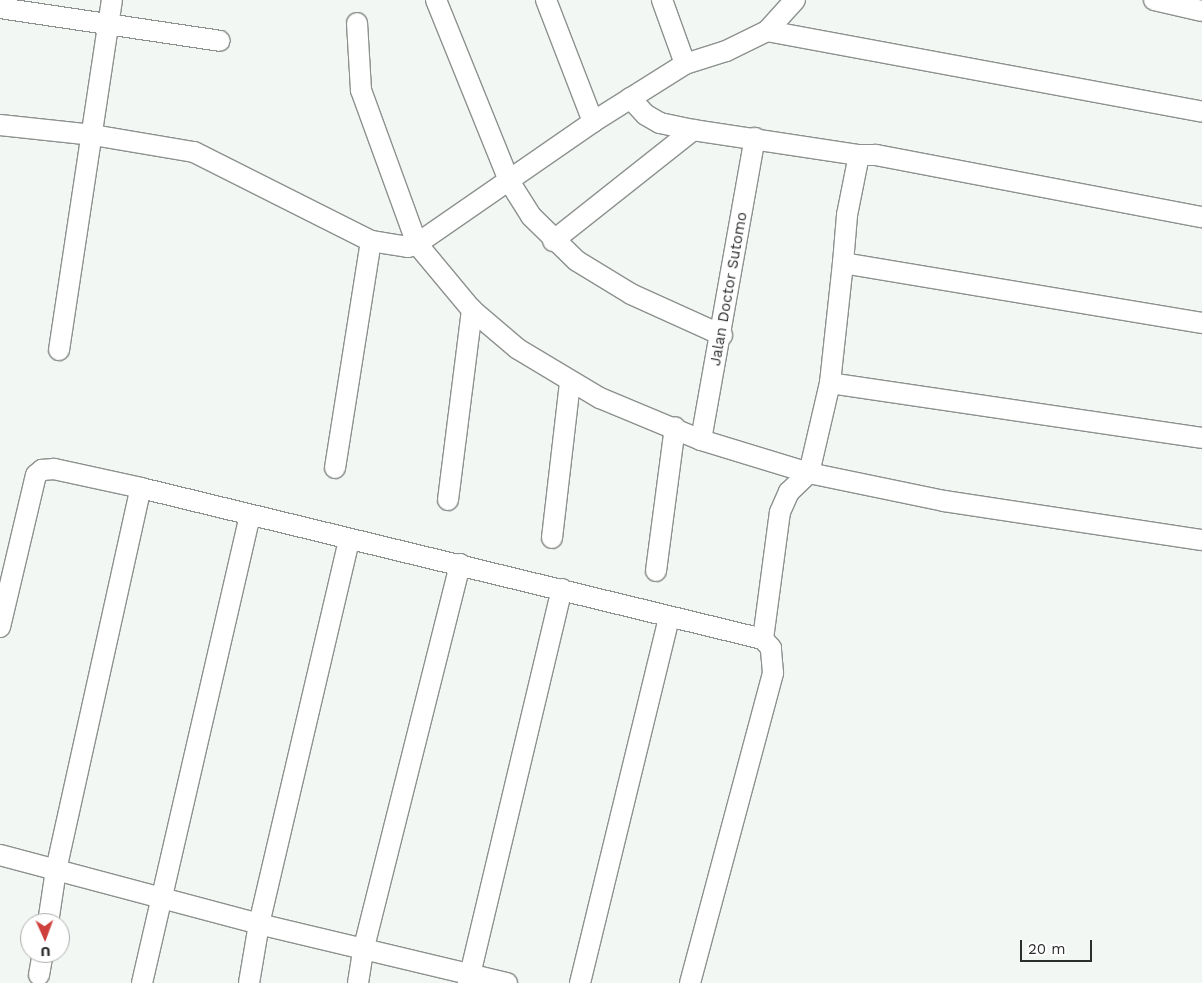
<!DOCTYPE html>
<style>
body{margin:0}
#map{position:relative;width:1202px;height:983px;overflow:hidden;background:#f2f7f3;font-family:"Work Sans",sans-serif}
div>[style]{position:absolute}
.roads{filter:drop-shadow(1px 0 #8d918e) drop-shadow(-1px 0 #8d918e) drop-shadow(0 1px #8d918e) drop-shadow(0 -1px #8d918e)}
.minor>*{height:20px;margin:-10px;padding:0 10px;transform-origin:10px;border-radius:10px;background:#fff}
span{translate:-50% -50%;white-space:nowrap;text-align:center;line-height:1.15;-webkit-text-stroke:4.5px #fff;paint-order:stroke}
.street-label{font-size:15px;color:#2c2e2d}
.north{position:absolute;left:20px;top:913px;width:50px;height:50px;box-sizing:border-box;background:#fff;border:1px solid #ababab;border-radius:50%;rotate:178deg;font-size:14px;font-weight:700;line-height:20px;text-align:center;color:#2c2e2d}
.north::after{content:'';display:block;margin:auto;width:18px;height:22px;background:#cf403c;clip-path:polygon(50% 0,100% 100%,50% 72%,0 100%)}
.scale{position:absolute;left:1020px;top:940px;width:72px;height:22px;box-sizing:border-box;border:2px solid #2c2e2d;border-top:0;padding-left:6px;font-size:15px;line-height:18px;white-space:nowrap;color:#2c2e2d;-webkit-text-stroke:4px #fff;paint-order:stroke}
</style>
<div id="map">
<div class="roads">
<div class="minor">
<div style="left:436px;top:0;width:195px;rotate:68deg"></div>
<div style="left:509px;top:181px;width:41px;rotate:57.8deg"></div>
<div style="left:531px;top:216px;width:64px;rotate:44.4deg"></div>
<div style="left:577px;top:261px;width:63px;rotate:31.4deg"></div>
<div style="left:631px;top:294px;width:100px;rotate:24.3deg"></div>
<div style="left:546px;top:0;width:131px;rotate:68.9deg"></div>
<div style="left:662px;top:0;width:68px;rotate:70.2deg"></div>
<div style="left:795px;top:0;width:42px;rotate:132.1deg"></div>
<div style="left:767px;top:31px;width:46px;rotate:154deg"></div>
<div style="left:726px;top:51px;width:43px;rotate:162.4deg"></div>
<div style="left:685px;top:64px;width:109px;rotate:147.8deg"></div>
<div style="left:593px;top:122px;width:214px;rotate:145.3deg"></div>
<div style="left:417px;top:244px;width:86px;rotate:50.2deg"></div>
<div style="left:472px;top:310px;width:60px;rotate:40.3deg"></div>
<div style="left:518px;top:349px;width:96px;rotate:30.9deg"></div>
<div style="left:600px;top:398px;width:109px;rotate:22.6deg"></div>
<div style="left:701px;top:440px;width:113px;rotate:17deg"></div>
<div style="left:809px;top:473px;width:138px;rotate:11.7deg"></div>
<div style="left:944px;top:501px;width:261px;rotate:8.6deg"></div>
<div style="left:1154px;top:0;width:49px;rotate:12.9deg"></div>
<div style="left:0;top:8px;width:222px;rotate:8.5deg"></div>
<div style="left:767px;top:31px;width:442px;rotate:10.5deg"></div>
<div style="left:630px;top:98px;width:23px;rotate:47deg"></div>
<div style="left:646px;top:115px;width:16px;rotate:30deg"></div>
<div style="left:660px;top:123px;width:34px;rotate:12deg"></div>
<div style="left:693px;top:130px;width:168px;rotate:8.6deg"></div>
<div style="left:859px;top:155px;width:17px"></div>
<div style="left:876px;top:155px;width:332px;rotate:10.8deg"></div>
<div style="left:0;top:125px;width:94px;rotate:6.1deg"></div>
<div style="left:93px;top:135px;width:102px;rotate:9.6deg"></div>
<div style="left:194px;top:152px;width:198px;rotate:26.7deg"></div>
<div style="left:371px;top:241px;width:37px;rotate:9deg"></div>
<div style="left:408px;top:247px;width:9px;rotate:-18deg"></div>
<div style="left:417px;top:244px;width:164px;rotate:-110deg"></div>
<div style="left:361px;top:90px;width:67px;rotate:-93.4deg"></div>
<div style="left:553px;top:241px;width:179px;rotate:-38.4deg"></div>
<div style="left:843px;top:263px;width:48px;rotate:-85.2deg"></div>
<div style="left:847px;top:215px;width:61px;rotate:-78.7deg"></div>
<div style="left:1202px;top:323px;width:364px;rotate:-170.5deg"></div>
<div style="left:843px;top:263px;width:121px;rotate:96.2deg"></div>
<div style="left:830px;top:383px;width:376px;rotate:8.4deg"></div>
<div style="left:59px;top:350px;width:354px;rotate:-81.4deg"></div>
<div style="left:701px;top:440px;width:307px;rotate:-79.9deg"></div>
<div style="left:335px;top:468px;width:230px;rotate:-81deg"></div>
<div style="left:448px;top:500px;width:192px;rotate:-82.8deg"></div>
<div style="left:552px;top:538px;width:156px;rotate:-83.4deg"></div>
<div style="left:656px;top:571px;width:145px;rotate:-82.5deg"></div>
<div style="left:0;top:627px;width:156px;rotate:-76.7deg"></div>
<div style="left:36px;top:475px;width:8px;rotate:-40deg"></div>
<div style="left:42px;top:470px;width:12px;rotate:-5deg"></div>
<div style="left:54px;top:469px;width:89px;rotate:12.3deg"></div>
<div style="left:0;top:855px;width:268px;rotate:14.9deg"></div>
<div style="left:259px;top:924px;width:255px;rotate:13.4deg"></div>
<div style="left:48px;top:923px;width:54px;rotate:-81.4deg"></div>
<div style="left:56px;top:870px;width:391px;rotate:-77.5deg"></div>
<div style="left:141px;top:488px;width:640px;rotate:13.65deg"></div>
<div style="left:39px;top:975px;width:22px;rotate:-80deg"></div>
<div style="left:142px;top:983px;width:478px;rotate:-77deg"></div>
<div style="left:249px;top:983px;width:60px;rotate:-80.4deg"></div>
<div style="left:259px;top:924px;width:393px;rotate:-76.8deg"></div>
<div style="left:358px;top:983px;width:36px;rotate:-81deg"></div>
<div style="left:364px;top:947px;width:395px;rotate:-75.9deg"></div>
<div style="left:468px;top:983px;width:405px;rotate:-76.6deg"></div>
<div style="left:580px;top:983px;width:376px;rotate:-76.3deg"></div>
<div style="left:690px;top:983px;width:321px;rotate:-75deg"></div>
<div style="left:773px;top:673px;width:25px;rotate:-95deg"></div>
<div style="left:771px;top:648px;width:12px;rotate:-132deg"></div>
<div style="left:763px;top:639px;width:128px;rotate:-82.4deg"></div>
<div style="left:780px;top:512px;width:22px;rotate:-66deg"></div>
<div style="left:789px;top:492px;width:28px;rotate:-44deg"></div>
<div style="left:809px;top:473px;width:92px;rotate:-76.9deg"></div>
</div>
</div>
<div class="street-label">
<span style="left:729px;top:289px;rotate:-80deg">Jalan Doctor Sutomo</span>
</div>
<div class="north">U</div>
<div class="scale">20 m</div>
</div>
